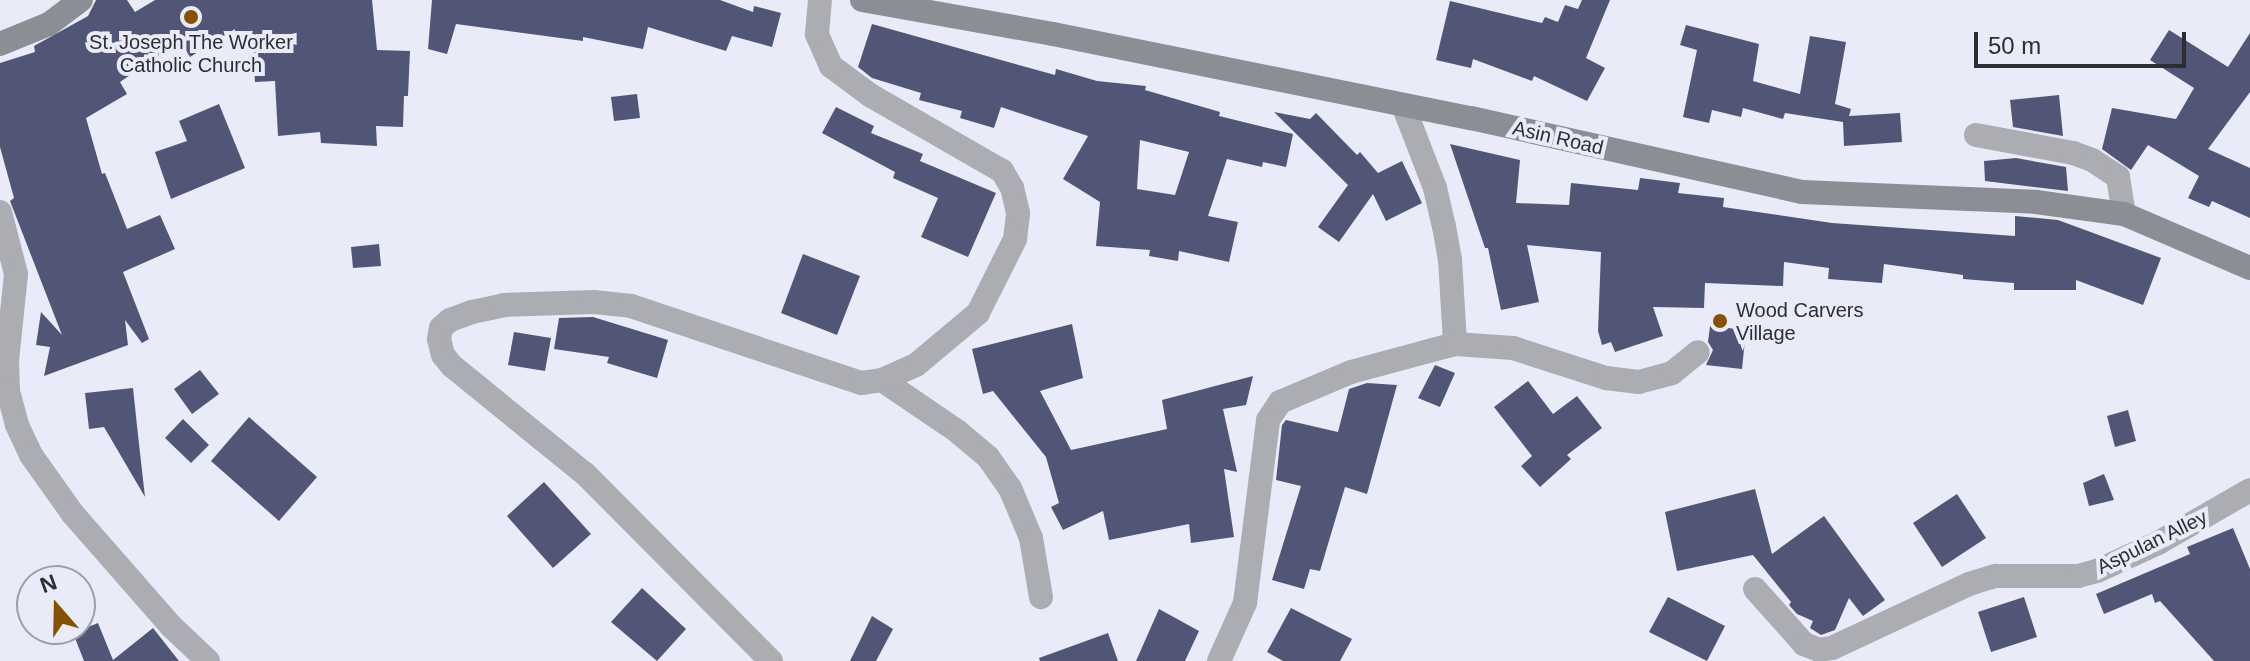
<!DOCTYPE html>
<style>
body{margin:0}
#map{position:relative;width:2250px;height:661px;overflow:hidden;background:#e9ecf8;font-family:Helvetica,sans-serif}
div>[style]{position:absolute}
.building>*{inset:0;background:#515677}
.minor>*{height:24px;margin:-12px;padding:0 12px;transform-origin:12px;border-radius:12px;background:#acadb2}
.secondary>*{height:24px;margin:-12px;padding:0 12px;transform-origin:12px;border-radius:12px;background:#8c8e95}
.dots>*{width:22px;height:22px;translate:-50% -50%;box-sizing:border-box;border:4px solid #e9ecf8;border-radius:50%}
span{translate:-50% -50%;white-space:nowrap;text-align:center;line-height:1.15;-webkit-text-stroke:8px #e9ecf8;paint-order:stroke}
.poi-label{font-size:20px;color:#2d2d32}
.left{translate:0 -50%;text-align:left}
.street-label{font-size:20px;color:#2d2d32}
.north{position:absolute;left:16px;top:565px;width:80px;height:80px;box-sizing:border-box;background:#e9ecf8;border:2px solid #9ea0a9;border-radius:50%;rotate:340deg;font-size:22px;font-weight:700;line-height:32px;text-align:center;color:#2d2d32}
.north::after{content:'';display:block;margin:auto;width:28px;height:36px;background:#865100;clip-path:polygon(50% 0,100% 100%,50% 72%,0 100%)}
.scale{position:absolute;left:1974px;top:32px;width:212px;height:36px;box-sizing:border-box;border:4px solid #2d2d32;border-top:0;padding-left:10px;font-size:24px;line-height:28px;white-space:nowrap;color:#2d2d32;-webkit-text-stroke:6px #e9ecf8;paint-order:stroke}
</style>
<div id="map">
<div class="building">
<div style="clip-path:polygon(96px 0,127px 0,135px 12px,155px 0,372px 0,377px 50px,410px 51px,408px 96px,404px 96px,403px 127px,376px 126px,377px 146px,321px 143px,320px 132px,278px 136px,275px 81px,255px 82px,253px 45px,235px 45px,235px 29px,190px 57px,180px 41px,120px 82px,127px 94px,86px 118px,102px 174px,105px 173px,127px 229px,160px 215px,175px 249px,123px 272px,149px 339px,142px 343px,125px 320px,128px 345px,44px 376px,50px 347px,36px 345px,41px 312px,62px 335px,10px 201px,14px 198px,0 147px,0 63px,35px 52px,34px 46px,88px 16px)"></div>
<div style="clip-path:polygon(432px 0,720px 0,753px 12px,754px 6px,781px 13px,772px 47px,732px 36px,726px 51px,648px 27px,643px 49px,583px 37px,583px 41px,456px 24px,447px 54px,428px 49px)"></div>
<div style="clip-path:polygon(1582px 0,1610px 0,1586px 58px,1605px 68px,1587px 101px,1534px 76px,1532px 81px,1473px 59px,1471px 68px,1436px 60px,1450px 1px,1542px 23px,1545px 17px,1558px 22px,1565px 5px,1578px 9px)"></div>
<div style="clip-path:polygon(evenodd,872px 24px,1055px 75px,1056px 69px,1097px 81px,1146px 86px,1145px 90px,1220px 112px,1219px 116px,1293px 134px,1286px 167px,1263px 162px,1262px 167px,1227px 159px,1208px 216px,1238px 222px,1229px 262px,1179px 251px,1178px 261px,1149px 256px,1150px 250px,1096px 246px,1100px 202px,1063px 179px,1088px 136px,1001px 107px,994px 128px,960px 118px,962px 111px,919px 100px,921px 93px,872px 78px,858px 67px,872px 24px,1140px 140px,1189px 152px,1175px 195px,1137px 189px,1140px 140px)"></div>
<div style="clip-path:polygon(1686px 25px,1759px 44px,1753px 81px,1800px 94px,1810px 36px,1846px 42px,1835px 104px,1851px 109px,1849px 116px,1900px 113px,1902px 142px,1844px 146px,1843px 122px,1785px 113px,1783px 119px,1743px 108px,1741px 117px,1712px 110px,1709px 123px,1683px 117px,1697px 50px,1680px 45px)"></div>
<div style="clip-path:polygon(2169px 30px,2228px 67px,2250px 33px,2250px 92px,2208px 149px,2250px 168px,2250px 218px,2212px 201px,2209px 207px,2188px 198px,2199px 176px,2148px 145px,2131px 170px,2102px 149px,2112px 108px,2176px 119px,2194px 88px,2150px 60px)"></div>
<div style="clip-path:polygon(637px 94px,640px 118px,614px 121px,611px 97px)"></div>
<div style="clip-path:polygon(2059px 95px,2063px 136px,2013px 127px,2010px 100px)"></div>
<div style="clip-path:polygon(219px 104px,245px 168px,171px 199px,155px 152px,187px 141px,179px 121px)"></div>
<div style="clip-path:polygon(836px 107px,874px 126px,871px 133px,923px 154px,920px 161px,996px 193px,968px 257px,921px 237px,938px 198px,893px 178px,895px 172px,822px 133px)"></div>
<div style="clip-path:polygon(1274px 112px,1310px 119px,1316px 113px,1357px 155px,1360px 152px,1378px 173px,1402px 161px,1422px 203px,1386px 221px,1373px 194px,1339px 242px,1318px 227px,1348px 185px)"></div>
<div style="clip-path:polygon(1450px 144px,1520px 160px,1516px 203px,1569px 205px,1571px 183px,1638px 190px,1640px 178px,1680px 183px,1678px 193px,1724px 198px,1723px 207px,1832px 223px,2015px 236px,2015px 216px,2058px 220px,2161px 258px,2143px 305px,2076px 280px,2076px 290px,2014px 290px,2014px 283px,1963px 279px,1963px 275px,1884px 264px,1882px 283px,1828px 279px,1829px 268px,1784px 262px,1783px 286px,1705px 283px,1704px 308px,1653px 307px,1663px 336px,1615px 352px,1611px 342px,1602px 345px,1598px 331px,1601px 252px,1527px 245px,1539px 302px,1501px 310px,1488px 248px,1485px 248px)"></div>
<div style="clip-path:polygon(2016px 158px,2066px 167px,2068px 191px,1985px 181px,1984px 161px)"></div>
<div style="clip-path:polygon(379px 244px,381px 266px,353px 268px,351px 247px)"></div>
<div style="clip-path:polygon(803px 254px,860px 276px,837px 335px,781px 313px)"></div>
<div style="clip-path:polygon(593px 317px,668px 340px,657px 378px,607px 363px,609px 357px,554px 349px,559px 318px)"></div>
<div style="clip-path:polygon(1072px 324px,1083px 378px,1040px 391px,1071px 450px,1167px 429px,1162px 400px,1253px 376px,1246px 405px,1223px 409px,1237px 472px,1224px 469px,1234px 537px,1191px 543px,1189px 524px,1109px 540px,1103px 511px,1063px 530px,1051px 507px,1059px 503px,1046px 457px,993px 391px,983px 394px,972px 349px)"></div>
<div style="clip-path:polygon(1710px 326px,1746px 330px,1742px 369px,1706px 365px,1713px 350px,1708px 342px)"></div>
<div style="clip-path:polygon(514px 332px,551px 338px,545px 371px,508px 365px)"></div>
<div style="clip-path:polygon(1435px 365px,1455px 373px,1440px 407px,1418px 398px)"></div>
<div style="clip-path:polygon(200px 370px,219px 394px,192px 414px,174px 389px)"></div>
<div style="clip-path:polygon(1528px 381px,1553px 414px,1577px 396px,1602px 428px,1567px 455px,1571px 459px,1540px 487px,1521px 466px,1532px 456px,1494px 407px)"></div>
<div style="clip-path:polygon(1367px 383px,1397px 385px,1367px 494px,1345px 487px,1320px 571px,1310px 569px,1304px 589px,1272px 580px,1301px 486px,1276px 480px,1282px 425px,1286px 420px,1338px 432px,1349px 389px)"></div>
<div style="clip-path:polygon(133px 388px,138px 435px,145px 497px,104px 427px,89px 429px,85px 393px)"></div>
<div style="clip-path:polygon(2128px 410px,2136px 441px,2115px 447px,2107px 416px)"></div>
<div style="clip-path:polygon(249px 417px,317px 477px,279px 521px,211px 461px)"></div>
<div style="clip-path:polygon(183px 419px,209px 445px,191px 463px,165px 438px)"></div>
<div style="clip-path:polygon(2104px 474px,2114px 500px,2089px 506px,2083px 483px)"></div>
<div style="clip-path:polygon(544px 482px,591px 534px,553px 568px,507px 516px)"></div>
<div style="clip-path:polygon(1755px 489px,1772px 554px,1824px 516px,1885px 600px,1863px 616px,1849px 598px,1835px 630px,1821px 635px,1810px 628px,1813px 621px,1797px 614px,1789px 605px,1791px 602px,1753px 555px,1677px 571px,1665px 512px)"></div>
<div style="clip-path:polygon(1957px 494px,1986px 538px,1942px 567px,1913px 523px)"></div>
<div style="clip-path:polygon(2233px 528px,2250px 569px,2250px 661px,2214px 661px,2160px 601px,2155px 603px,2152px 594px,2104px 614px,2096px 594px,2190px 554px,2187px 547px)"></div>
<div style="clip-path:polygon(642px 588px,686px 629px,657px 661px,611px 622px)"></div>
<div style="clip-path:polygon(1668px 597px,1725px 626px,1707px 661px,1649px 632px)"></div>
<div style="clip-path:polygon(2024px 597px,2037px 637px,1991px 652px,1978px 612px)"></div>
<div style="clip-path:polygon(1291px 608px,1352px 639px,1340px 661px,1283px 661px,1267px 652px)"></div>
<div style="clip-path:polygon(1159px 609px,1199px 631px,1185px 661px,1136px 661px)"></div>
<div style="clip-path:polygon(872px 616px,893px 629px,876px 661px,850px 661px)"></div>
<div style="clip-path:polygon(98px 623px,113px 660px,153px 628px,179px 661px,84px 661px,73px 633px)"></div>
<div style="clip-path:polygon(1108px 633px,1118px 661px,1040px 661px,1039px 658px)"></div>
</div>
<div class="minor">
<div style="left:1403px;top:105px;width:89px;rotate:68.9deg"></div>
<div style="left:1435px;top:188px;width:39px;rotate:77deg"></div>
<div style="left:1444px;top:226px;width:34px;rotate:80deg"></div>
<div style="left:1450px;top:259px;width:85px;rotate:86.6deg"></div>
<div style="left:1976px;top:135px;width:99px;rotate:10.5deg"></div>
<div style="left:2073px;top:153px;width:20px;rotate:20deg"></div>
<div style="left:2092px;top:160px;width:31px;rotate:33deg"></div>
<div style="left:2118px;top:177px;width:37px;rotate:81deg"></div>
<div style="left:0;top:212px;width:64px;rotate:75.5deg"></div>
<div style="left:16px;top:274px;width:87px;rotate:95.9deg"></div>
<div style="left:7px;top:361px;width:30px;rotate:88deg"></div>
<div style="left:8px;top:391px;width:35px;rotate:75deg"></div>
<div style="left:17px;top:425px;width:33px;rotate:65deg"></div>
<div style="left:31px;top:455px;width:72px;rotate:54.6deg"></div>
<div style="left:73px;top:514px;width:149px;rotate:48.8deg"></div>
<div style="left:171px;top:626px;width:51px;rotate:43.4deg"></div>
<div style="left:882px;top:380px;width:91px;rotate:34.2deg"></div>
<div style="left:957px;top:431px;width:40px;rotate:40deg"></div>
<div style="left:988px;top:457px;width:38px;rotate:55deg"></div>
<div style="left:1010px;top:488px;width:54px;rotate:67.2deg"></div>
<div style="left:1031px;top:538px;width:60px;rotate:80.4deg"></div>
<div style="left:1755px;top:589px;width:74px;rotate:48.3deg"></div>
<div style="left:1804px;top:644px;width:16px;rotate:22deg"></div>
<div style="left:1819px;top:650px;width:13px;rotate:-9deg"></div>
<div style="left:1832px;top:648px;width:151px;rotate:-25deg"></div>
<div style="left:1969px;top:584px;width:28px;rotate:-17deg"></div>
<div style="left:1996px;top:576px;width:82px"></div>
<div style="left:2078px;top:576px;width:20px;rotate:-15deg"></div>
<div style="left:2097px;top:571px;width:67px;rotate:-24.7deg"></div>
<div style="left:2158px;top:543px;width:106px;rotate:-29.9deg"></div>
<div style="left:771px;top:661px;width:264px;rotate:-134.8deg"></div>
<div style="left:585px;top:474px;width:171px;rotate:-140.9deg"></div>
<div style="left:452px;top:366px;width:14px;rotate:-129deg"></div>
<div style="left:443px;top:355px;width:16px;rotate:-104deg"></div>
<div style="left:439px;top:339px;width:11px;rotate:-80deg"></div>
<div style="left:441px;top:328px;width:12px;rotate:-42deg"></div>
<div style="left:450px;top:320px;width:23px;rotate:-20deg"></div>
<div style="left:472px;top:312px;width:33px;rotate:-12deg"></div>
<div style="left:504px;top:305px;width:90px;rotate:-1.9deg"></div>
<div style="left:594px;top:302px;width:37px;rotate:6deg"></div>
<div style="left:631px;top:306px;width:243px;rotate:18.5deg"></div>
<div style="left:861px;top:383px;width:21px;rotate:-8deg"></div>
<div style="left:882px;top:380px;width:37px;rotate:-24deg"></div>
<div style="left:916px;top:365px;width:81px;rotate:-40deg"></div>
<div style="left:978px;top:313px;width:83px;rotate:-63.4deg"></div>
<div style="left:1015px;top:239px;width:26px;rotate:-83deg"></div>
<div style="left:1018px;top:213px;width:26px;rotate:-103deg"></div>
<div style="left:1012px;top:188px;width:20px;rotate:-120deg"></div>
<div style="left:1002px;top:171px;width:152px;rotate:-150.1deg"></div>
<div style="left:870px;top:95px;width:49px;rotate:-143.4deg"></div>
<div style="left:831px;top:66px;width:35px;rotate:-114deg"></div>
<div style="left:817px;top:34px;width:34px;rotate:-85deg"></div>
<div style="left:1219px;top:661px;width:64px;rotate:-65.9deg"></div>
<div style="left:1245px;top:603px;width:184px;rotate:-82.8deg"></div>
<div style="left:1268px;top:420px;width:22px;rotate:-56deg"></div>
<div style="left:1280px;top:402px;width:77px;rotate:-22.9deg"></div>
<div style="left:1351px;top:372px;width:108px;rotate:-15.1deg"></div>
<div style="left:1455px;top:344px;width:58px;rotate:3.9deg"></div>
<div style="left:1513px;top:348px;width:98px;rotate:17.9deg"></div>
<div style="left:1606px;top:378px;width:33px;rotate:7deg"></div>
<div style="left:1639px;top:382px;width:34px;rotate:-15deg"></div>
<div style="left:1672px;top:373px;width:33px;rotate:-39deg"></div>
</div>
<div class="secondary">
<div style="left:862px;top:0;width:194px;rotate:10.1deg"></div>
<div style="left:1053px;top:34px;width:426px;rotate:11.4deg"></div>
<div style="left:1471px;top:118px;width:339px;rotate:12.6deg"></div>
<div style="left:1802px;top:192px;width:234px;rotate:2.4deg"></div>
<div style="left:2036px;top:202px;width:89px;rotate:7.8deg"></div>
<div style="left:2124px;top:214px;width:137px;rotate:23.2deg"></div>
<div style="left:0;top:44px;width:53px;rotate:-22.2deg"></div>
<div style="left:49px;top:24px;width:40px;rotate:-37deg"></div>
</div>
<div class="dots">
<div style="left:191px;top:17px;background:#865100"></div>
<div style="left:1720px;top:321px;background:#865100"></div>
</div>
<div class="poi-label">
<span style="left:191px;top:54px">St. Joseph The Worker<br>Catholic Church</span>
<span class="left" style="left:1736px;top:322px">Wood Carvers<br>Village</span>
</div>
<div class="street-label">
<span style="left:1558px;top:138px;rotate:13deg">Asin Road</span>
<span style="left:2152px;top:542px;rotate:-26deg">Aspulan Alley</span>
</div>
<div class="north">N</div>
<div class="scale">50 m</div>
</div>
